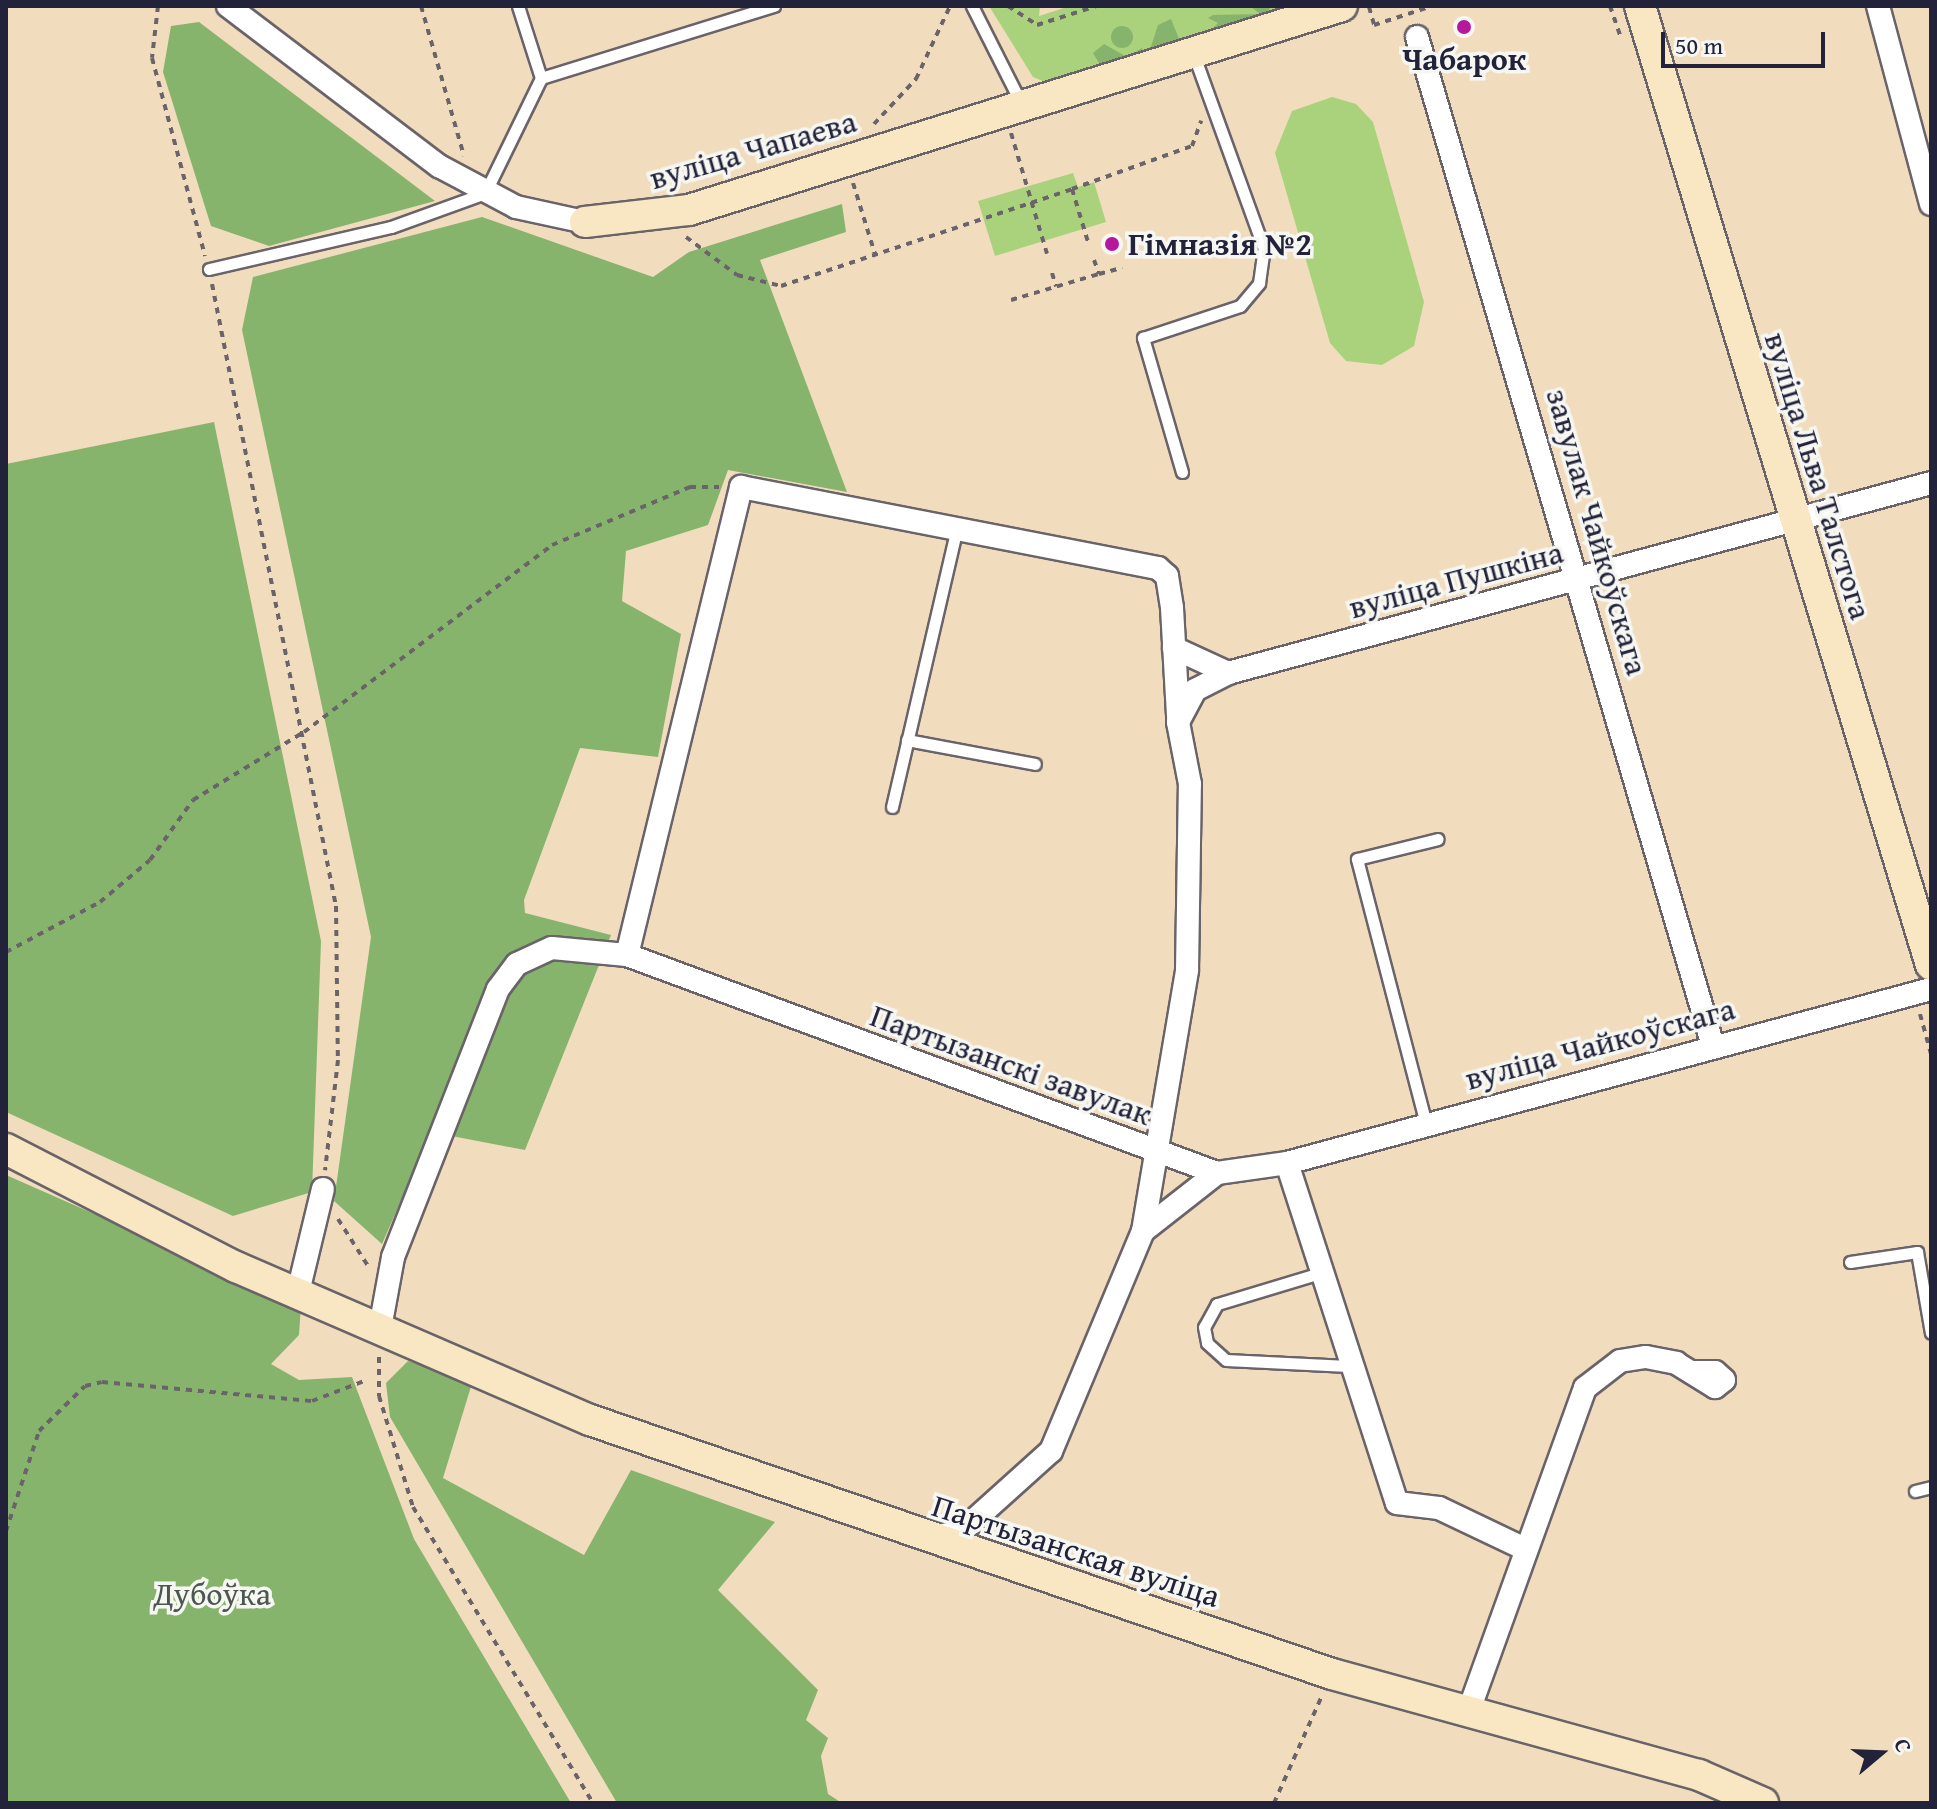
<!DOCTYPE html>
<meta charset="utf-8">
<style>
body{margin:0}
#map{position:relative;width:1937px;height:1809px;overflow:hidden;background:#f1ddbe;font-family:"Gentium Book Plus",serif}
div>[style]{position:absolute}
.green>*{inset:0;background:#aad27d}
.forest>*{inset:0;background:#87b46c}
.round{border-radius:50%}
.path>*{height:4px;margin-top:-2px;transform-origin:0;background:repeating-linear-gradient(90deg,#6a6369 0 6px,transparent 0 12px)}
.roads{filter:drop-shadow(2px 0 #6a6369) drop-shadow(-2px 0 #6a6369) drop-shadow(0 2px #6a6369) drop-shadow(0 -2px #6a6369)}
.lane>*{height:11px;margin:-5.5px;padding:0 5.5px;transform-origin:5.5px;border-radius:5.5px;background:#fff}
.street>*{height:22px;margin:-11px;padding:0 11px;transform-origin:11px;border-radius:11px;background:#fff}
.secondary>*{height:30px;margin:-15px;padding:0 15px;transform-origin:15px;border-radius:15px;background:#f9e7c3}
.dots>*{width:22px;height:22px;translate:-50% -50%;box-sizing:border-box;border:4px solid #f6f6f2;border-radius:50%}
span{translate:-50% -50%;white-space:nowrap;text-align:center;line-height:1.15;-webkit-text-stroke:7px #f6f6f2;paint-order:stroke}
.poi-label{font-size:32px;color:#22223b;font-weight:700}
.left{translate:0 -50%;text-align:left}
.street-label{font-size:32px;color:#22223b}
.park-label{font-size:32px;color:#4b574f}
.frame{position:absolute;inset:0;border:8px solid #22223b;pointer-events:none}
.north{position:absolute;left:1841px;top:1713px;width:80px;height:80px;-webkit-text-stroke:6px #f6f6f2;paint-order:stroke;rotate:71deg;font-size:22px;font-weight:700;line-height:32px;text-align:center;color:#22223b}
.north::after{content:'';display:block;margin:auto;width:28px;height:36px;background:#22223b;clip-path:polygon(50% 0,100% 100%,50% 72%,0 100%)}
.scale{position:absolute;left:1661px;top:32px;width:164px;height:36px;box-sizing:border-box;border:4px solid #22223b;border-top:0;padding-left:10px;font-size:24px;line-height:28px;white-space:nowrap;color:#22223b;-webkit-text-stroke:6px #f6f6f2;paint-order:stroke}
</style>
<div id="map">
<div class="green">
<div style="clip-path:polygon(989px 6px,1040px 6px,1039px 16px,1070px 6px,1306px 6px,1052px 85px,1033px 77px)"></div>
<div style="clip-path:polygon(1332px 97px,1356px 104px,1373px 122px,1424px 302px,1414px 346px,1382px 365px,1346px 361px,1330px 343px,1275px 153px,1292px 111px)"></div>
<div style="clip-path:polygon(1073px 173px,1078px 187px,1094px 182px,1106px 222px,995px 256px,978px 201px)"></div>
</div>
<div class="forest">
<div style="clip-path:polygon(1250px 6px,1280px 6px,1270px 7px,1264px 23px,1208px 33px,1218px 23px,1208px 18px,1213px 15px,1260px 14px)"></div>
<div style="clip-path:polygon(1171px 19px,1180px 41px,1148px 56px,1158px 25px)"></div>
<div style="clip-path:polygon(199px 22px,435px 201px,269px 246px,211px 226px,163px 72px,171px 26px)"></div>
<div class="round" style="left:1111px;top:26px;width:22px;height:22px"></div>
<div style="clip-path:polygon(1104px 44px,1127px 57px,1142px 48px,1145px 57px,1102px 68px,1093px 53px)"></div>
<div style="clip-path:polygon(842px 204px,846px 232px,760px 260px,847px 492px,728px 470px,708px 525px,626px 551px,622px 601px,681px 634px,658px 757px,580px 748px,524px 900px,525px 913px,611px 935px,525px 1150px,431px 1132px,382px 1244px,334px 1201px,371px 937px,242px 330px,253px 277px,482px 217px,653px 277px,689px 252px)"></div>
<div style="clip-path:polygon(214px 422px,321px 941px,312px 1192px,233px 1216px,6px 1112px,6px 464px)"></div>
<div style="clip-path:polygon(6px 1175px,301px 1305px,299px 1335px,271px 1364px,299px 1380px,352px 1377px,414px 1539px,571px 1803px,6px 1803px)"></div>
<div style="clip-path:polygon(408px 1361px,473px 1380px,443px 1478px,584px 1555px,631px 1470px,775px 1522px,718px 1590px,818px 1690px,806px 1720px,828px 1738px,821px 1756px,828px 1794px,842px 1803px,617px 1803px,390px 1417px,386px 1383px)"></div>
</div>
<div class="path">
<div style="left:158px;top:6px;width:52px;rotate:96.6deg"></div>
<div style="left:152px;top:58px;width:205px;rotate:75deg"></div>
<div style="left:421px;top:6px;width:156px;rotate:74deg"></div>
<div style="left:1008px;top:6px;width:35px;rotate:33deg"></div>
<div style="left:1037px;top:25px;width:63px;rotate:-17.6deg"></div>
<div style="left:1610px;top:6px;width:34px;rotate:71deg"></div>
<div style="left:1369px;top:7px;width:19px;rotate:74deg"></div>
<div style="left:1374px;top:25px;width:61px;rotate:-18.1deg"></div>
<div style="left:874px;top:124px;width:62px;rotate:-47deg"></div>
<div style="left:916px;top:79px;width:81px;rotate:-65deg"></div>
<div style="left:1011px;top:133px;width:126px;rotate:73.4deg"></div>
<div style="left:853px;top:183px;width:74px;rotate:72.8deg"></div>
<div style="left:1072px;top:189px;width:127px;rotate:-19.7deg"></div>
<div style="left:1192px;top:146px;width:27px;rotate:-70deg"></div>
<div style="left:686px;top:237px;width:64px;rotate:36.7deg"></div>
<div style="left:737px;top:275px;width:45px;rotate:14deg"></div>
<div style="left:781px;top:286px;width:307px;rotate:-18.4deg"></div>
<div style="left:1072px;top:189px;width:55px;rotate:73.2deg"></div>
<div style="left:1094px;top:260px;width:15px;rotate:70deg"></div>
<div style="left:1099px;top:274px;width:24px;rotate:-15deg"></div>
<div style="left:1052px;top:273px;width:14px;rotate:73deg"></div>
<div style="left:212px;top:284px;width:634px;rotate:78.73deg"></div>
<div style="left:336px;top:906px;width:154px;rotate:89.3deg"></div>
<div style="left:338px;top:1060px;width:111px;rotate:96.7deg"></div>
<div style="left:1011px;top:300px;width:92px;rotate:-16.5deg"></div>
<div style="left:6px;top:952px;width:106px;rotate:-28deg"></div>
<div style="left:100px;top:902px;width:65px;rotate:-40deg"></div>
<div style="left:150px;top:860px;width:74px;rotate:-54.4deg"></div>
<div style="left:193px;top:800px;width:130px;rotate:-31.5deg"></div>
<div style="left:304px;top:732px;width:311px;rotate:-37deg"></div>
<div style="left:552px;top:545px;width:150px;rotate:-22.8deg"></div>
<div style="left:690px;top:487px;width:29px"></div>
<div style="left:1920px;top:1014px;width:41px;rotate:74.6deg"></div>
<div style="left:338px;top:1219px;width:59px;rotate:57.4deg"></div>
<div style="left:379px;top:1357px;width:39px;rotate:90deg"></div>
<div style="left:379px;top:1396px;width:116px;rotate:73deg"></div>
<div style="left:413px;top:1507px;width:346px;rotate:58.7deg"></div>
<div style="left:6px;top:1531px;width:105px;rotate:-71.7deg"></div>
<div style="left:39px;top:1431px;width:64px;rotate:-44.4deg"></div>
<div style="left:85px;top:1386px;width:17px;rotate:-13deg"></div>
<div style="left:102px;top:1382px;width:211px;rotate:5.2deg"></div>
<div style="left:312px;top:1401px;width:59px;rotate:-20.9deg"></div>
<div style="left:1274px;top:1803px;width:115px;rotate:-65.9deg"></div>
</div>
<div class="roads">
<div class="lane">
<div style="left:518px;top:6px;width:76px;rotate:72.3deg"></div>
<div style="left:541px;top:78px;width:244px;rotate:-17.2deg"></div>
<div style="left:972px;top:6px;width:111px;rotate:63.2deg"></div>
<div style="left:209px;top:269px;width:187px;rotate:-13deg"></div>
<div style="left:391px;top:227px;width:100px;rotate:-19.9deg"></div>
<div style="left:485px;top:193px;width:128px;rotate:-64deg"></div>
<div style="left:1182px;top:472px;width:140px;rotate:-106.2deg"></div>
<div style="left:1143px;top:338px;width:102px;rotate:-18.3deg"></div>
<div style="left:1240px;top:306px;width:30px;rotate:-50deg"></div>
<div style="left:1259px;top:283px;width:34px;rotate:-82deg"></div>
<div style="left:1264px;top:249px;width:205px;rotate:-109.9deg"></div>
<div style="left:907px;top:740px;width:130px;rotate:10.6deg"></div>
<div style="left:892px;top:807px;width:287px;rotate:-76.9deg"></div>
<div style="left:1426px;top:1124px;width:274px;rotate:-104.6deg"></div>
<div style="left:1357px;top:859px;width:83px;rotate:-13.9deg"></div>
<div style="left:1850px;top:1262px;width:68px;rotate:-8.5deg"></div>
<div style="left:1917px;top:1252px;width:82px;rotate:80.2deg"></div>
<div style="left:1320px;top:1273px;width:108px;rotate:163.2deg"></div>
<div style="left:1217px;top:1304px;width:26px;rotate:119deg"></div>
<div style="left:1204px;top:1327px;width:16px;rotate:79deg"></div>
<div style="left:1207px;top:1343px;width:25px;rotate:42deg"></div>
<div style="left:1226px;top:1360px;width:122px;rotate:2.8deg"></div>
<div style="left:1915px;top:1491px;width:16px;rotate:-14deg"></div>
</div>
<div class="street">
<div style="left:228px;top:6px;width:265px;rotate:37.2deg"></div>
<div style="left:439px;top:166px;width:87px;rotate:28deg"></div>
<div style="left:516px;top:207px;width:71px;rotate:12.3deg"></div>
<div style="left:1878px;top:6px;width:205px;rotate:75deg"></div>
<div style="left:1417px;top:37px;width:1052px;rotate:73.65deg"></div>
<div style="left:1174px;top:648px;width:60px;rotate:24.8deg"></div>
<div style="left:627px;top:955px;width:629px;rotate:20.28deg"></div>
<div style="left:1217px;top:1173px;width:71px;rotate:-8.1deg"></div>
<div style="left:1287px;top:1163px;width:667px;rotate:-15.12deg"></div>
<div style="left:1287px;top:1163px;width:357px;rotate:72.1deg"></div>
<div style="left:1397px;top:1503px;width:42px;rotate:6.8deg"></div>
<div style="left:1439px;top:1508px;width:95px;rotate:25.5deg"></div>
<div style="left:1143px;top:1231px;width:94px;rotate:-38.1deg"></div>
<div style="left:298px;top:1292px;width:106px;rotate:-76.4deg"></div>
<div style="left:380px;top:1328px;width:72px;rotate:-79.6deg"></div>
<div style="left:393px;top:1257px;width:288px;rotate:-68.6deg"></div>
<div style="left:498px;top:989px;width:31px;rotate:-53deg"></div>
<div style="left:517px;top:964px;width:38px;rotate:-25deg"></div>
<div style="left:552px;top:948px;width:75px;rotate:5.3deg"></div>
<div style="left:627px;top:955px;width:482px;rotate:-76.3deg"></div>
<div style="left:741px;top:487px;width:425px;rotate:11deg"></div>
<div style="left:1158px;top:568px;width:12px;rotate:42deg"></div>
<div style="left:1167px;top:576px;width:32px;rotate:81deg"></div>
<div style="left:1172px;top:608px;width:109px;rotate:86.8deg"></div>
<div style="left:935px;top:1537px;width:28px;rotate:-13deg"></div>
<div style="left:962px;top:1531px;width:120px;rotate:-42deg"></div>
<div style="left:1051px;top:1451px;width:238px;rotate:-67.3deg"></div>
<div style="left:1143px;top:1231px;width:265px;rotate:-80.4deg"></div>
<div style="left:1187px;top:970px;width:186px;rotate:-89.1deg"></div>
<div style="left:1190px;top:784px;width:63px;rotate:-101deg"></div>
<div style="left:1178px;top:722px;width:36px;rotate:-62deg"></div>
<div style="left:1195px;top:690px;width:37px;rotate:-27deg"></div>
<div style="left:1228px;top:673px;width:728px;rotate:-15.12deg"></div>
<div style="left:1468px;top:1713px;width:345px;rotate:-70.2deg"></div>
<div style="left:1585px;top:1388px;width:44px;rotate:-37.6deg"></div>
<div style="left:1620px;top:1361px;width:26px;rotate:-9deg"></div>
<div style="left:1646px;top:1357px;width:31px;rotate:11deg"></div>
<div style="left:1676px;top:1363px;width:46px;rotate:31.6deg"></div>
<div style="left:1715px;top:1387px;width:11px;rotate:-38deg"></div>
<div style="left:1724px;top:1380px;width:12px;rotate:-138deg"></div>
<div style="left:1715px;top:1372px;width:23px;rotate:180deg"></div>
</div>
<div class="secondary">
<div style="left:1640px;top:6px;width:1002px;rotate:73.12deg"></div>
<div style="left:585px;top:222px;width:105px;rotate:-6.6deg"></div>
<div style="left:689px;top:210px;width:684px;rotate:-17.35deg"></div>
<div style="left:6px;top:1149px;width:259px;rotate:27.2deg"></div>
<div style="left:236px;top:1267px;width:386px;rotate:23.4deg"></div>
<div style="left:590px;top:1420px;width:784px;rotate:18.9deg"></div>
<div style="left:1332px;top:1674px;width:381px;rotate:15.4deg"></div>
<div style="left:1699px;top:1775px;width:70px;rotate:23.6deg"></div>
</div>
</div>
<div class="dots">
<div style="left:1464px;top:27px;background:#b5179e"></div>
<div style="left:1112px;top:244px;background:#b5179e"></div>
</div>
<div class="poi-label">
<span style="left:1464px;top:59px">Чабарок</span>
<span class="left" style="left:1128px;top:244px">Гімназія №2</span>
</div>
<div class="street-label">
<span style="left:753px;top:150px;rotate:-16deg">вуліца Чапаева</span>
<span style="left:1818px;top:476px;rotate:73deg">вуліца Льва Талстога</span>
<span style="left:1597px;top:532px;rotate:74deg">завулак Чайкоўскага</span>
<span style="left:1456px;top:580px;rotate:-15deg">вуліца Пушкіна</span>
<span style="left:1600px;top:1044px;rotate:-15deg">вуліца Чайкоўскага</span>
<span style="left:1011px;top:1065px;rotate:20deg">Партызанскі завулак</span>
<span style="left:1076px;top:1551px;rotate:18deg">Партызанская вуліца</span>
</div>
<div class="park-label">
<span style="left:212px;top:1594px">Дубоўка</span>
</div>
<div class="frame"></div>
<div class="north">С</div>
<div class="scale">50 m</div>
</div>
